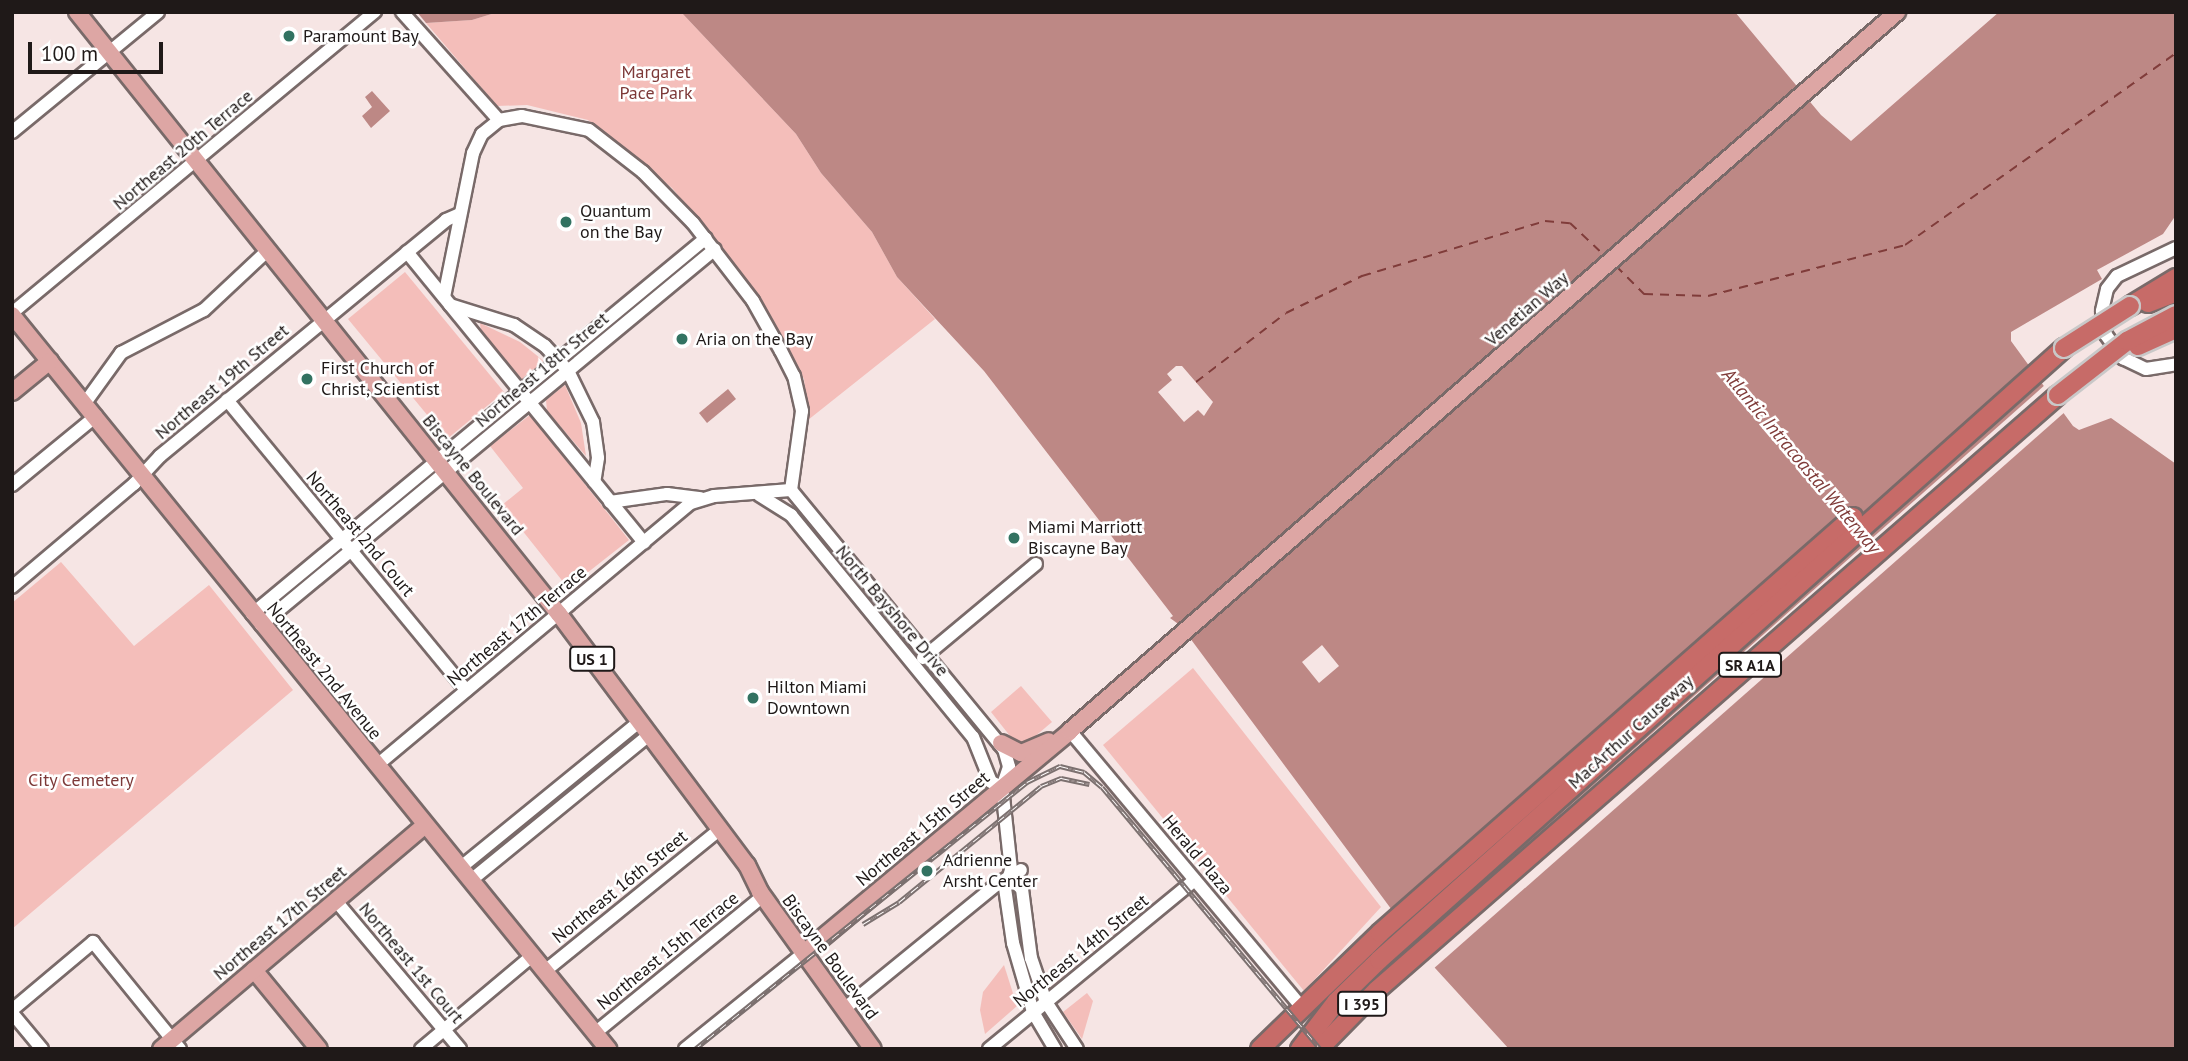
<!DOCTYPE html>
<style>
body{margin:0}
#map{position:relative;width:2188px;height:1061px;overflow:hidden;background:#f6e5e4;font-family:"PT Sans",sans-serif}
div>[style]{position:absolute}
.green>*{inset:0;background:#f4beba}
.water>*{inset:0;background:#bd8885}
.pier>*{inset:0;background:#f6e5e4}
.ferry>*{height:2px;margin-top:-1px;transform-origin:0;background:repeating-linear-gradient(90deg,#803c3a 0 9px,transparent 0 16px)}
.roads{filter:drop-shadow(2px 0 #796a69) drop-shadow(-2px 0 #796a69) drop-shadow(0 2px #796a69) drop-shadow(0 -2px #796a69)}
.minor>*{height:12px;margin:-6px;padding:0 6px;transform-origin:6px;border-radius:6px;background:#fff}
.major>*{height:16px;margin:-8px;padding:0 8px;transform-origin:8px;border-radius:8px;background:#dda6a4}
.highway>*{height:18px;margin:-9px;padding:0 9px;transform-origin:9px;border-radius:9px;background:#c76b68}
.rail>*{height:5px;margin-top:-2.5px;transform-origin:0;background:repeating-linear-gradient(90deg,#fff 0 8px,#7c7170 0 16px);box-sizing:border-box;border-block:2px solid #7c7170}
.bridges{filter:drop-shadow(2px 0 #c9c8c8) drop-shadow(-2px 0 #c9c8c8) drop-shadow(0 2px #c9c8c8) drop-shadow(0 -2px #c9c8c8)}
.highway-bridge>*{height:18px;margin:-9px;padding:0 9px;transform-origin:9px;border-radius:9px;background:#c76b68}
.dots>*{width:19px;height:19px;translate:-50% -50%;box-sizing:border-box;border:4px solid #fff;border-radius:50%}
span{translate:-50% -50%;white-space:nowrap;text-align:center;line-height:1.15;-webkit-text-stroke:5px #fff;paint-order:stroke}
.shield-label span{padding:2px 5px;background:#fff;border:2px solid;border-radius:5px;-webkit-text-stroke-width:0}
.shield-label{font-size:16px;color:#1f1918;font-weight:700}
.poi-label{font-size:18px;color:#1f1918}
.left{translate:0 -50%;text-align:left}
.park-label{font-size:18px;color:#7d3938}
.street-label{font-size:18px;color:#1f1918}
.water-label{font-size:19px;color:#803c3a;font-style:italic}
.frame{position:absolute;inset:0;border:14px solid #1f1918;pointer-events:none}
.scale{position:absolute;left:28px;top:42px;width:135px;height:32px;box-sizing:border-box;border:4px solid #1f1918;border-top:0;padding-left:9px;font-size:21px;line-height:24px;white-space:nowrap;color:#1f1918;-webkit-text-stroke:5px #fff;paint-order:stroke}
</style>
<div id="map">
<div class="green">
<div style="clip-path:polygon(498px 12px,681px 12px,796px 134px,821px 173px,872px 232px,897px 277px,935px 319px,808px 420px,804px 379px,758px 294px,672px 188px,588px 120px,527px 105px,497px 106px,426px 23px,472px 20px)"></div>
<div style="clip-path:polygon(405px 272px,504px 392px,447px 439px,348px 319px)"></div>
<div style="clip-path:polygon(480px 323px,520px 342px,545px 362px,522px 380px,481px 332px)"></div>
<div style="clip-path:polygon(565px 385px,581px 423px,586px 456px,547px 411px,546px 400px)"></div>
<div style="clip-path:polygon(530px 415px,629px 540px,568px 588px,502px 505px,523px 488px,490px 446px)"></div>
<div style="clip-path:polygon(61px 562px,134px 646px,209px 585px,293px 690px,12px 929px,12px 603px)"></div>
<div style="clip-path:polygon(1193px 668px,1381px 907px,1304px 991px,1103px 745px)"></div>
<div style="clip-path:polygon(1021px 686px,1052px 722px,1026px 744px,1014px 741px,991px 712px)"></div>
<div style="clip-path:polygon(1004px 965px,1017px 1006px,985px 1034px,980px 1010px,983px 992px)"></div>
<div style="clip-path:polygon(1087px 993px,1093px 1001px,1082px 1039px,1063px 1012px)"></div>
</div>
<div class="water">
<div style="clip-path:polygon(417px 12px,498px 12px,472px 20px,426px 23px)"></div>
<div style="clip-path:polygon(681px 12px,1735px 12px,1821px 115px,1851px 141px,1999px 12px,2176px 12px,2176px 215px,2163px 234px,2097px 270px,2102px 279px,2011px 332px,2011px 341px,2073px 426px,2079px 430px,2111px 418px,2176px 464px,2176px 1049px,1509px 1049px,1435px 968px,1181px 626px,1170px 618px,1173px 616px,984px 371px,897px 277px,872px 232px,821px 173px,796px 134px)"></div>
<div style="clip-path:polygon(372px 91px,390px 111px,371px 128px,362px 116px,372px 107px,365px 97px)"></div>
<div style="clip-path:polygon(728px 389px,736px 399px,707px 423px,699px 413px)"></div>
</div>
<div class="pier">
<div style="clip-path:polygon(1176px 366px,1182px 366px,1213px 402px,1204px 416px,1198px 410px,1184px 422px,1158px 392px,1172px 380px,1167px 374px)"></div>
<div style="clip-path:polygon(2046px 384px,2066px 411px,1432px 970px,1414px 944px)"></div>
<div style="clip-path:polygon(1322px 645px,1339px 666px,1319px 683px,1302px 662px)"></div>
</div>
<div class="ferry">
<div style="left:1616px;top:266px;width:40px;rotate:45deg"></div>
<div style="left:1644px;top:294px;width:64px;rotate:1.8deg"></div>
<div style="left:1708px;top:296px;width:203px;rotate:-14.5deg"></div>
<div style="left:1905px;top:245px;width:332px;rotate:-35.3deg"></div>
<div style="left:1196px;top:382px;width:113px;rotate:-37.5deg"></div>
<div style="left:1286px;top:313px;width:85px;rotate:-26deg"></div>
<div style="left:1362px;top:276px;width:191px;rotate:-16.7deg"></div>
<div style="left:1545px;top:221px;width:25px;rotate:5deg"></div>
<div style="left:1570px;top:223px;width:47px;rotate:43.3deg"></div>
</div>
<div class="roads">
<div class="minor">
<div style="left:402px;top:12px;width:145px;rotate:48.1deg"></div>
<div style="left:12px;top:132px;width:189px;rotate:-39.4deg"></div>
<div style="left:2176px;top:248px;width:65px;rotate:154.6deg"></div>
<div style="left:2117px;top:276px;width:16px;rotate:128deg"></div>
<div style="left:2107px;top:289px;width:23px;rotate:103deg"></div>
<div style="left:2102px;top:311px;width:24px;rotate:81deg"></div>
<div style="left:2106px;top:335px;width:29px;rotate:54deg"></div>
<div style="left:2123px;top:358px;width:25px;rotate:26deg"></div>
<div style="left:2146px;top:369px;width:30px;rotate:-9deg"></div>
<div style="left:407px;top:252px;width:375px;rotate:50.8deg"></div>
<div style="left:444px;top:297px;width:147px;rotate:-78.6deg"></div>
<div style="left:473px;top:153px;width:21px;rotate:-65deg"></div>
<div style="left:482px;top:134px;width:22px;rotate:-39deg"></div>
<div style="left:499px;top:120px;width:23px;rotate:-10deg"></div>
<div style="left:522px;top:116px;width:68px;rotate:11.8deg"></div>
<div style="left:589px;top:130px;width:68px;rotate:37.9deg"></div>
<div style="left:643px;top:172px;width:71px;rotate:45.6deg"></div>
<div style="left:693px;top:223px;width:98px;rotate:52.4deg"></div>
<div style="left:753px;top:301px;width:57px;rotate:60.8deg"></div>
<div style="left:781px;top:351px;width:28px;rotate:63deg"></div>
<div style="left:794px;top:376px;width:36px;rotate:77deg"></div>
<div style="left:802px;top:411px;width:80px;rotate:97.9deg"></div>
<div style="left:450px;top:305px;width:67px;rotate:17.4deg"></div>
<div style="left:514px;top:325px;width:37px;rotate:34deg"></div>
<div style="left:545px;top:346px;width:34px;rotate:47deg"></div>
<div style="left:568px;top:371px;width:57px;rotate:63.9deg"></div>
<div style="left:593px;top:422px;width:36px;rotate:82deg"></div>
<div style="left:598px;top:458px;width:24px;rotate:99deg"></div>
<div style="left:12px;top:313px;width:472px;rotate:-39.7deg"></div>
<div style="left:227px;top:400px;width:376px;rotate:50.5deg"></div>
<div style="left:85px;top:403px;width:62px;rotate:-54.2deg"></div>
<div style="left:121px;top:353px;width:93px;rotate:-27.4deg"></div>
<div style="left:204px;top:310px;width:86px;rotate:-43.1deg"></div>
<div style="left:12px;top:485px;width:109px;rotate:-39.4deg"></div>
<div style="left:759px;top:495px;width:38px;rotate:32deg"></div>
<div style="left:791px;top:515px;width:287px;rotate:50.7deg"></div>
<div style="left:973px;top:737px;width:48px;rotate:68.2deg"></div>
<div style="left:991px;top:782px;width:12px;rotate:24deg"></div>
<div style="left:610px;top:502px;width:58px;rotate:-8deg"></div>
<div style="left:667px;top:494px;width:34px;rotate:7deg"></div>
<div style="left:12px;top:587px;width:160px;rotate:-40.2deg"></div>
<div style="left:134px;top:484px;width:38px;rotate:-47deg"></div>
<div style="left:160px;top:456px;width:371px;rotate:-39.5deg"></div>
<div style="left:446px;top:220px;width:15px;rotate:-23deg"></div>
<div style="left:252px;top:614px;width:589px;rotate:-39.63deg"></div>
<div style="left:261px;top:625px;width:589px;rotate:-39.63deg"></div>
<div style="left:923px;top:658px;width:147px;rotate:-39.8deg"></div>
<div style="left:1070px;top:731px;width:354px;rotate:50deg"></div>
<div style="left:376px;top:766px;width:410px;rotate:-39.9deg"></div>
<div style="left:691px;top:503px;width:24px;rotate:-17deg"></div>
<div style="left:714px;top:496px;width:77px;rotate:-4.5deg"></div>
<div style="left:791px;top:490px;width:335px;rotate:50.6deg"></div>
<div style="left:1004px;top:749px;width:19px;rotate:74deg"></div>
<div style="left:1009px;top:767px;width:21px;rotate:109deg"></div>
<div style="left:1002px;top:787px;width:83px;rotate:83.8deg"></div>
<div style="left:1011px;top:870px;width:19px;rotate:108deg"></div>
<div style="left:1005px;top:888px;width:56px;rotate:81.7deg"></div>
<div style="left:1013px;top:943px;width:72px;rotate:73.8deg"></div>
<div style="left:1033px;top:1012px;width:43px;rotate:59.3deg"></div>
<div style="left:460px;top:868px;width:230px;rotate:-39.2deg"></div>
<div style="left:1011px;top:879px;width:15px;rotate:42deg"></div>
<div style="left:1022px;top:889px;width:70px;rotate:82.6deg"></div>
<div style="left:1031px;top:958px;width:46px;rotate:71.2deg"></div>
<div style="left:1046px;top:1002px;width:56px;rotate:56.6deg"></div>
<div style="left:470px;top:881px;width:230px;rotate:-39.2deg"></div>
<div style="left:336px;top:901px;width:193px;rotate:50deg"></div>
<div style="left:545px;top:971px;width:223px;rotate:-39deg"></div>
<div style="left:844px;top:1009px;width:196px;rotate:-39.2deg"></div>
<div style="left:996px;top:885px;width:29px;rotate:-31deg"></div>
<div style="left:12px;top:1010px;width:106px;rotate:-40deg"></div>
<div style="left:93px;top:942px;width:138px;rotate:50.9deg"></div>
<div style="left:12px;top:1013px;width:47px;rotate:50.2deg"></div>
<div style="left:595px;top:1033px;width:217px;rotate:-39.2deg"></div>
<div style="left:421px;top:1049px;width:145px;rotate:-40deg"></div>
<div style="left:685px;top:1049px;width:153px;rotate:-38.9deg"></div>
<div style="left:989px;top:1049px;width:266px;rotate:-39.4deg"></div>
</div>
<div class="major">
<div style="left:77px;top:12px;width:771px;rotate:51.32deg"></div>
<div style="left:559px;top:614px;width:314px;rotate:53.2deg"></div>
<div style="left:747px;top:865px;width:30px;rotate:64deg"></div>
<div style="left:760px;top:892px;width:193px;rotate:54.3deg"></div>
<div style="left:12px;top:315px;width:946px;rotate:50.92deg"></div>
<div style="left:12px;top:392px;width:49px;rotate:-39.2deg"></div>
<div style="left:1001px;top:743px;width:22px;rotate:27deg"></div>
<div style="left:1021px;top:753px;width:30px;rotate:-23deg"></div>
<div style="left:804px;top:953px;width:346px;rotate:-39.8deg"></div>
<div style="left:1070px;top:731px;width:1096px;rotate:-41deg"></div>
<div style="left:254px;top:970px;width:102px;rotate:50.6deg"></div>
<div style="left:161px;top:1049px;width:345px;rotate:-40.3deg"></div>
</div>
<div class="highway">
<div style="left:2148px;top:303px;width:30px;rotate:-21deg"></div>
<div style="left:2130px;top:306px;width:54px;rotate:-31.3deg"></div>
<div style="left:1260px;top:1049px;width:167px;rotate:-44deg"></div>
<div style="left:1380px;top:933px;width:630px;rotate:-41.33deg"></div>
<div style="left:1300px;top:1049px;width:59px;rotate:-52.5deg"></div>
<div style="left:1336px;top:1002px;width:60px;rotate:-44.3deg"></div>
<div style="left:1379px;top:960px;width:919px;rotate:-41.78deg"></div>
<div style="left:1319px;top:1049px;width:83px;rotate:-45.5deg"></div>
<div style="left:1377px;top:990px;width:904px;rotate:-41.14deg"></div>
</div>
</div>
<div class="rail">
<div style="left:863px;top:924px;width:42px;rotate:-31.4deg"></div>
<div style="left:899px;top:902px;width:183px;rotate:-39.2deg"></div>
<div style="left:1041px;top:786px;width:22px;rotate:-22deg"></div>
<div style="left:1061px;top:778px;width:29px;rotate:12deg"></div>
<div style="left:695px;top:1049px;width:426px;rotate:-38.8deg"></div>
<div style="left:1027px;top:782px;width:37px;rotate:-26deg"></div>
<div style="left:1060px;top:766px;width:25px;rotate:14deg"></div>
<div style="left:1084px;top:772px;width:23px;rotate:40deg"></div>
<div style="left:1102px;top:787px;width:341px;rotate:50.2deg"></div>
</div>
<div class="bridges">
<div class="highway-bridge">
<div style="left:2138px;top:346px;width:42px;rotate:-24.1deg"></div>
<div style="left:2064px;top:348px;width:78px;rotate:-32.5deg"></div>
<div style="left:2058px;top:395px;width:88px;rotate:-38deg"></div>
<div style="left:2127px;top:341px;width:55px;rotate:-28deg"></div>
</div>
</div>
<div class="dots">
<div style="left:289px;top:36px;background:#327261"></div>
<div style="left:566px;top:222px;background:#327261"></div>
<div style="left:682px;top:339px;background:#327261"></div>
<div style="left:307px;top:379px;background:#327261"></div>
<div style="left:1014px;top:538px;background:#327261"></div>
<div style="left:753px;top:698px;background:#327261"></div>
<div style="left:927px;top:871px;background:#327261"></div>
</div>
<div class="shield-label">
<span style="left:592px;top:659px">US 1</span>
<span style="left:1750px;top:665px">SR A1A</span>
<span style="left:1362px;top:1004px">I 395</span>
</div>
<div class="poi-label">
<span class="left" style="left:303px;top:36px">Paramount Bay</span>
<span class="left" style="left:580px;top:222px">Quantum<br>on the Bay</span>
<span class="left" style="left:696px;top:339px">Aria on the Bay</span>
<span class="left" style="left:321px;top:379px">First Church of<br>Christ, Scientist</span>
<span class="left" style="left:1028px;top:538px">Miami Marriott<br>Biscayne Bay</span>
<span class="left" style="left:767px;top:698px">Hilton Miami<br>Downtown</span>
<span class="left" style="left:943px;top:871px">Adrienne<br>Arsht Center</span>
</div>
<div class="park-label">
<span style="left:656px;top:83px">Margaret<br>Pace Park</span>
<span style="left:81px;top:780px">City Cemetery</span>
</div>
<div class="street-label">
<span style="left:183px;top:150px;rotate:-40deg">Northeast 20th Terrace</span>
<span style="left:1527px;top:309px;rotate:-41deg">Venetian Way</span>
<span style="left:542px;top:370px;rotate:-40deg">Northeast 18th Street</span>
<span style="left:222px;top:382px;rotate:-40deg">Northeast 19th Street</span>
<span style="left:473px;top:475px;rotate:51deg">Biscayne Boulevard</span>
<span style="left:360px;top:534px;rotate:50deg">Northeast 2nd Court</span>
<span style="left:892px;top:611px;rotate:50deg">North Bayshore Drive</span>
<span style="left:517px;top:626px;rotate:-40deg">Northeast 17th Terrace</span>
<span style="left:324px;top:671px;rotate:51deg">Northeast 2nd Avenue</span>
<span style="left:1631px;top:732px;rotate:-42deg">MacArthur Causeway</span>
<span style="left:923px;top:829px;rotate:-40deg">Northeast 15th Street</span>
<span style="left:1197px;top:855px;rotate:50deg">Herald Plaza</span>
<span style="left:620px;top:887px;rotate:-39deg">Northeast 16th Street</span>
<span style="left:280px;top:923px;rotate:-40deg">Northeast 17th Street</span>
<span style="left:668px;top:951px;rotate:-39deg">Northeast 15th Terrace</span>
<span style="left:1081px;top:951px;rotate:-39deg">Northeast 14th Street</span>
<span style="left:830px;top:957px;rotate:54deg">Biscayne Boulevard</span>
<span style="left:411px;top:963px;rotate:50deg">Northeast 1st Court</span>
</div>
<div class="water-label">
<span style="left:1801px;top:461px;rotate:50deg">Atlantic Intracoastal Waterway</span>
</div>
<div class="frame"></div>
<div class="scale">100 m</div>
</div>
